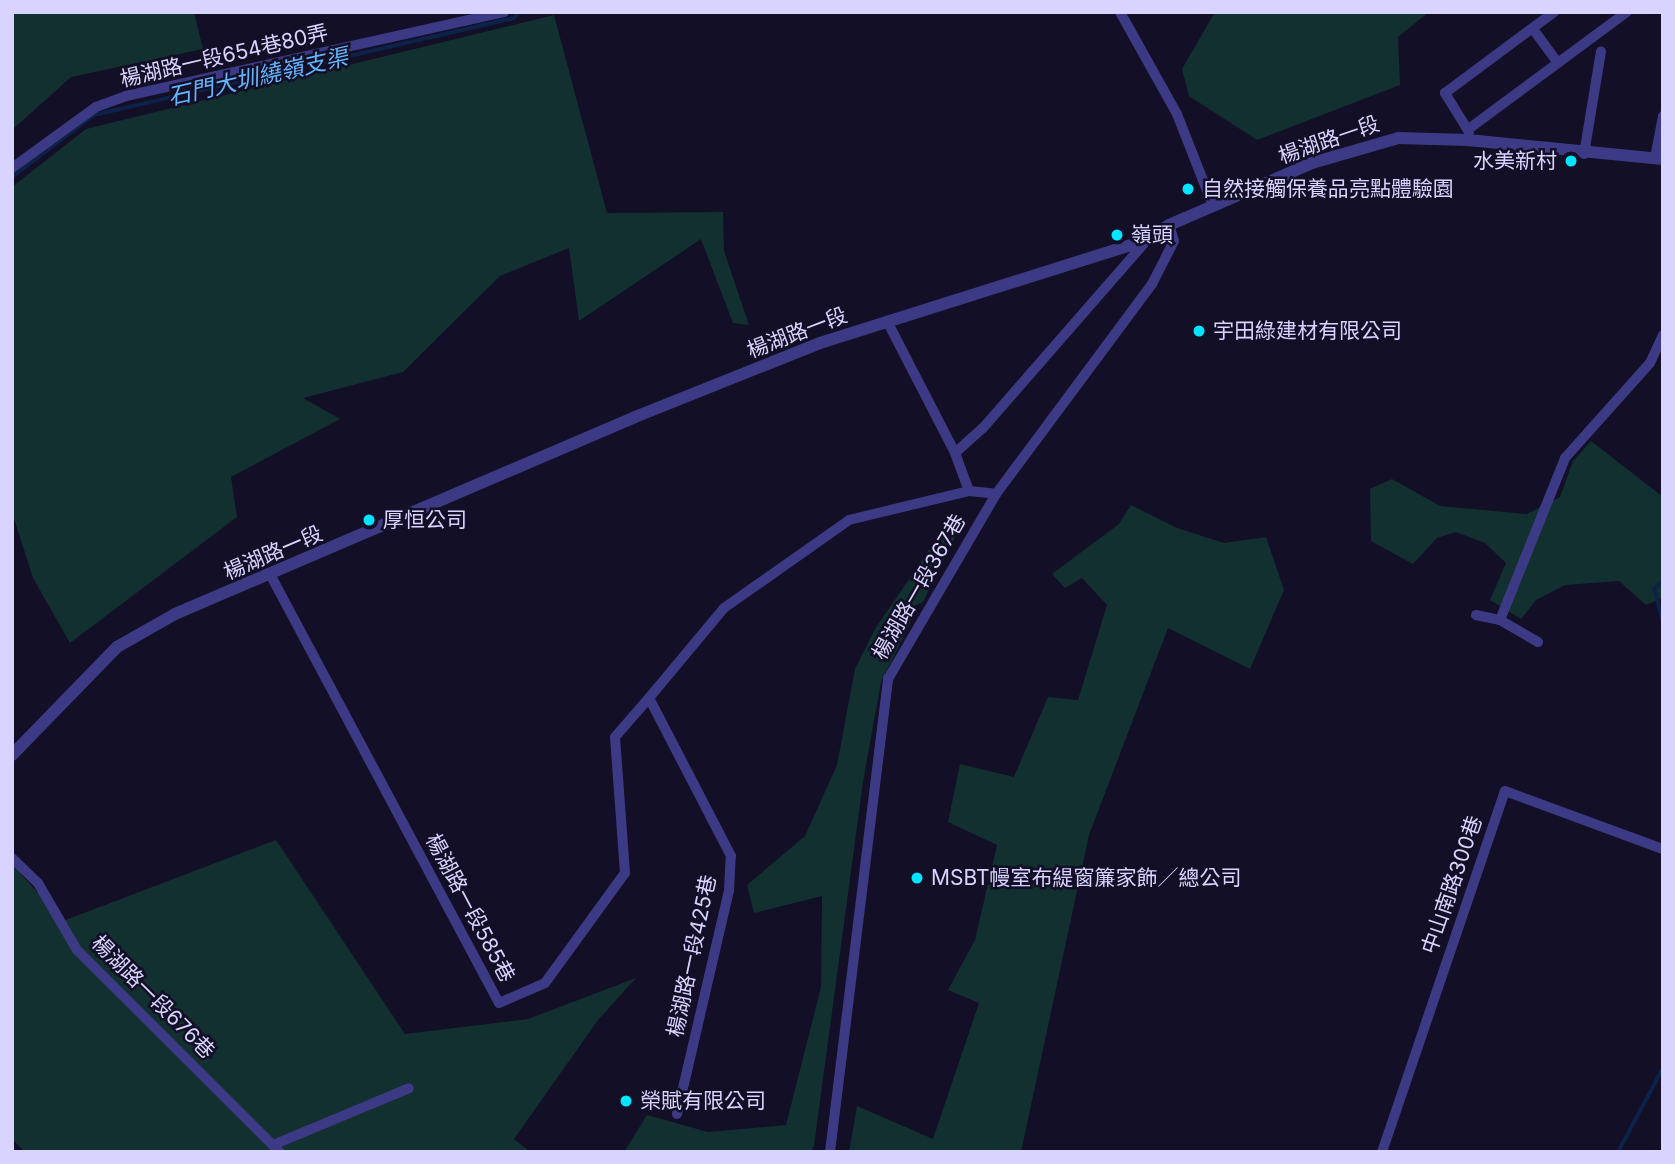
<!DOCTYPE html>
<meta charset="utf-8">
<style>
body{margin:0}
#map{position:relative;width:1675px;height:1164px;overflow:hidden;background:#130f26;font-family:Inter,"Noto Sans TC",sans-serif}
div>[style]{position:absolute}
.green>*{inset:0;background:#12302f}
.stream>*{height:3.5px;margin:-1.75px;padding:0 1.75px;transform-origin:1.75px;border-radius:1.75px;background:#0c2248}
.minor>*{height:10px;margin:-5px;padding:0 5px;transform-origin:5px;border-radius:5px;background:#3d3a85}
.tertiary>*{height:12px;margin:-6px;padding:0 6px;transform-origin:6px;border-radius:6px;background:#3d3a85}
.dots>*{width:19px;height:19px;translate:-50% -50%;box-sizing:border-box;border:4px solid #130f26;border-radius:50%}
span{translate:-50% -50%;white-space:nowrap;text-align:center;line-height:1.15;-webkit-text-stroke:5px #130f26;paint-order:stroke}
.street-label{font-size:21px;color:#d9d4ff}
.poi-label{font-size:21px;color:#d9d4ff}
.right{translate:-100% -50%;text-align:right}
.left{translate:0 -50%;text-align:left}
.water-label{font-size:23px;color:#62b6ff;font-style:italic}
.frame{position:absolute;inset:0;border:14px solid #d9d4ff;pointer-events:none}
</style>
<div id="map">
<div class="green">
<div style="clip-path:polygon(12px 12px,194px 12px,203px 49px,71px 77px,12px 130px)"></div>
<div style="clip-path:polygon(1215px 12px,1429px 12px,1398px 37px,1400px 85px,1257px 140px,1189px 96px,1182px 69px)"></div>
<div style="clip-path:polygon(554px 15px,607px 213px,723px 212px,724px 251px,749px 325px,733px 323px,701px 239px,579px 321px,569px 248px,500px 276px,403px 372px,303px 398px,340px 419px,231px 477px,237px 517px,70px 643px,33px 578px,12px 512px,12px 187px,86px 129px)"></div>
<div style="clip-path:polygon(1591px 441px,1663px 497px,1663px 598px,1646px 605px,1619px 581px,1565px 585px,1536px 600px,1521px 619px,1490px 600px,1506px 563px,1485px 543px,1456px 532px,1437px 538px,1413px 564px,1371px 541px,1370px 489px,1392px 479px,1440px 506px,1527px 514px,1560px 497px,1573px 461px)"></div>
<div style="clip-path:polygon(1131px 505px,1177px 528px,1224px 543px,1266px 537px,1284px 590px,1250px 669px,1168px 628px,1089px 835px,1021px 1152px,849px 1152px,857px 1106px,933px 1139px,979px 1003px,948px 990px,975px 940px,997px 845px,948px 822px,960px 764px,1014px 777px,1048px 697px,1078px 700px,1107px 605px,1082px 578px,1065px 588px,1052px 574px,1119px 524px)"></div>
<div style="clip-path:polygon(960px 527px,923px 602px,914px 606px,910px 624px,881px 682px,863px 782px,814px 1146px,811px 1152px,624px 1152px,647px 1115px,708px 1132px,786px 1125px,821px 987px,822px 896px,754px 913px,747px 885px,805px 836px,837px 765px,855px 669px,875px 629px,935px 541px)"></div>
<div style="clip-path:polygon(276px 840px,405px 1034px,528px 1019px,636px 978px,598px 1020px,514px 1139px,530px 1152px,25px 1152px,12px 1139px,12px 864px,63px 921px)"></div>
</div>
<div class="stream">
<div style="left:12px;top:177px;width:103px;rotate:-37.1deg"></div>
<div style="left:94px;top:115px;width:431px;rotate:-13deg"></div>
<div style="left:514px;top:18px;width:8px;rotate:-50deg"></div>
<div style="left:1663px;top:582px;width:11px;rotate:139deg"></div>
<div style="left:1655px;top:589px;width:34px;rotate:76deg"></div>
<div style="left:1618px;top:1152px;width:95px;rotate:-61.8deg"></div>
</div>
<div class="minor">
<div style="left:1120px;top:12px;width:117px;rotate:60.8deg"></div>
<div style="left:1177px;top:114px;width:99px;rotate:68.6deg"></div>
<div style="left:1533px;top:29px;width:42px;rotate:53.7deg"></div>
<div style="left:1470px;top:128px;width:195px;rotate:-36.5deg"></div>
<div style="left:1469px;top:132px;width:46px;rotate:-121.6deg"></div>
<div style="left:1445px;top:93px;width:136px;rotate:-36.6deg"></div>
<div style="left:1584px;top:154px;width:104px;rotate:-80.6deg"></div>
<div style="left:1655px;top:158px;width:43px;rotate:-79.2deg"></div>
<div style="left:12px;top:168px;width:104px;rotate:-36deg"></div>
<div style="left:96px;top:107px;width:32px;rotate:-20deg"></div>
<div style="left:126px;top:96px;width:387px;rotate:-12.5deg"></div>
<div style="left:887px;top:321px;width:148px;rotate:62.7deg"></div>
<div style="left:955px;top:453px;width:40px;rotate:69.8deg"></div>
<div style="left:955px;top:453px;width:38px;rotate:-42deg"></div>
<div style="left:983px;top:428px;width:248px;rotate:-48.9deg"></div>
<div style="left:271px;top:576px;width:484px;rotate:61.9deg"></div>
<div style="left:499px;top:1003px;width:50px;rotate:-23.5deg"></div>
<div style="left:545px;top:983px;width:136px;rotate:-54deg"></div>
<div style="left:625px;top:873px;width:136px;rotate:-94.2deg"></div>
<div style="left:615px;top:737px;width:52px;rotate:-48.9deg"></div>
<div style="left:1476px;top:615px;width:25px;rotate:12deg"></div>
<div style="left:1500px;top:620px;width:44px;rotate:30.1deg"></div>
<div style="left:1500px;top:620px;width:175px;rotate:-68.1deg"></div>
<div style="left:1565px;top:458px;width:127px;rotate:-48.2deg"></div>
<div style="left:1650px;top:363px;width:31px;rotate:-65deg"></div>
<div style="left:12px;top:858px;width:36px;rotate:44deg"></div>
<div style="left:38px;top:883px;width:78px;rotate:59.8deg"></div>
<div style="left:77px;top:950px;width:286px;rotate:44.9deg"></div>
<div style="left:677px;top:1114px;width:230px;rotate:-76.9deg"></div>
<div style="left:729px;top:890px;width:34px;rotate:-87deg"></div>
<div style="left:731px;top:856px;width:178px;rotate:-117.4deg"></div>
<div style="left:649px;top:698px;width:117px;rotate:-50.2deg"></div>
<div style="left:724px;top:608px;width:153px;rotate:-35.1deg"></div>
<div style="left:849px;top:520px;width:123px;rotate:-13.6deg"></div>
<div style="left:969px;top:491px;width:27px;rotate:6deg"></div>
<div style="left:273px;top:1145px;width:147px;rotate:-22.7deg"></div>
<div style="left:830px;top:1152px;width:477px;rotate:-83deg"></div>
<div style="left:888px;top:679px;width:214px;rotate:-59.7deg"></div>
<div style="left:996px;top:494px;width:262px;rotate:-53.4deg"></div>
<div style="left:1152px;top:284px;width:48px;rotate:-62.9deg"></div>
<div style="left:1174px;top:241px;width:17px;rotate:-107deg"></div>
<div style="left:1382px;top:1152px;width:381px;rotate:-71.2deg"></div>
<div style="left:1505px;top:791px;width:168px;rotate:20.2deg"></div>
</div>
<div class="tertiary">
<div style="left:12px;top:755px;width:151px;rotate:-45.8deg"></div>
<div style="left:117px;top:647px;width:67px;rotate:-29.6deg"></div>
<div style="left:175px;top:614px;width:500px;rotate:-23.18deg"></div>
<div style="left:635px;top:417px;width:199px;rotate:-21.8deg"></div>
<div style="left:820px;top:343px;width:342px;rotate:-17.5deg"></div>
<div style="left:1146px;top:240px;width:27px;rotate:-33deg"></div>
<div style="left:1169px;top:225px;width:156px;rotate:-23.4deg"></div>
<div style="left:1312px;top:163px;width:90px;rotate:-16.2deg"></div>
<div style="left:1398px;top:138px;width:70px;rotate:1.6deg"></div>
<div style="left:1468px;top:140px;width:196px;rotate:5.6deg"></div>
</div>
<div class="dots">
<div style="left:1571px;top:161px;background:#00e5ff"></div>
<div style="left:1188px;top:189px;background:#00e5ff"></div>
<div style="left:1117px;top:235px;background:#00e5ff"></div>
<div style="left:1199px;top:331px;background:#00e5ff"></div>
<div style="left:369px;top:520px;background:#00e5ff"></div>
<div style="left:917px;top:878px;background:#00e5ff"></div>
<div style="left:626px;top:1101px;background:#00e5ff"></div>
</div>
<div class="street-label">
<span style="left:224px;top:56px;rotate:-13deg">楊湖路一段654巷80弄</span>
<span style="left:1329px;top:140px;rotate:-19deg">楊湖路一段</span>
<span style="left:797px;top:333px;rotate:-21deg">楊湖路一段</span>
<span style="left:273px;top:553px;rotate:-23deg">楊湖路一段</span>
<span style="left:919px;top:587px;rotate:-60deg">楊湖路一段367巷</span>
<span style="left:1452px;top:885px;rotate:-71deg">中山南路300巷</span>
<span style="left:470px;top:908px;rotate:62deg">楊湖路一段585巷</span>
<span style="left:692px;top:956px;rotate:-78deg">楊湖路一段425巷</span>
<span style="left:153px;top:997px;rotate:45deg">楊湖路一段676巷</span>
</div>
<div class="poi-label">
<span class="right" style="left:1557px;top:161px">水美新村</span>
<span class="left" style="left:1202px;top:189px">自然接觸保養品亮點體驗園</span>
<span class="left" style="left:1131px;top:235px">嶺頭</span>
<span class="left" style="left:1213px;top:331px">宇田綠建材有限公司</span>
<span class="left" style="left:383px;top:520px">厚恒公司</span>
<span class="left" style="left:931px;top:878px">MSBT幔室布緹窗簾家飾／總公司</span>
<span class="left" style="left:640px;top:1101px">榮賦有限公司</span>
</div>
<div class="water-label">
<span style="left:258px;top:77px;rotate:-13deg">石門大圳繞嶺支渠</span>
</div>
<div class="frame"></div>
</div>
